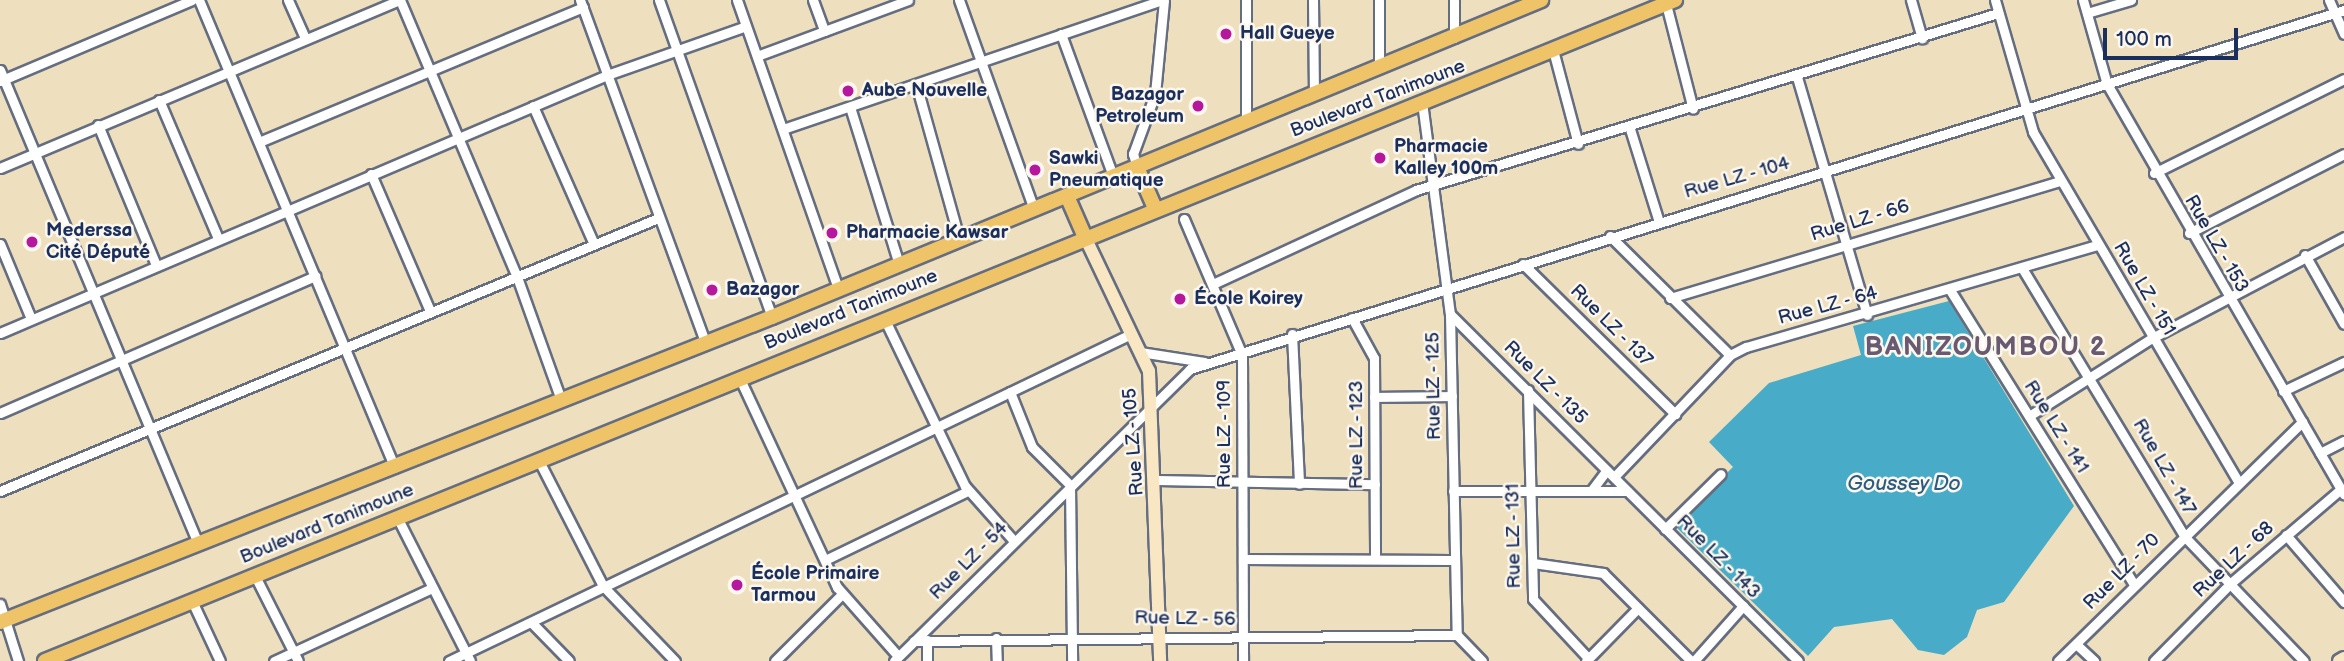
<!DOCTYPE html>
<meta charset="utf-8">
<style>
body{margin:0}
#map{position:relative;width:2344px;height:661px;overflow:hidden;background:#eedfbe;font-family:"Balsamiq Sans",sans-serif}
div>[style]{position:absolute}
.water>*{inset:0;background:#48acc8}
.roads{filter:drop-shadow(2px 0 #656d80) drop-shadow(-2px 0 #656d80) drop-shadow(0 2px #656d80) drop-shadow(0 -2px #656d80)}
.minor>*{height:9px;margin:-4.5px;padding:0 4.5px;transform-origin:4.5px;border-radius:4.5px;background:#fff}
.secondary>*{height:12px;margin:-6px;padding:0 6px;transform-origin:6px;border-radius:6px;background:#f9e7c3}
.primary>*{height:14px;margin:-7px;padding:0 7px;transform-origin:7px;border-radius:7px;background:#efc469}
.dots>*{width:19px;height:19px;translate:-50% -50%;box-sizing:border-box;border:4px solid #fbf7ec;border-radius:50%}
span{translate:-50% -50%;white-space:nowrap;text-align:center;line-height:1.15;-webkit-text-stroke:5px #fbf7ec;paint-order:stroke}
.poi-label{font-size:19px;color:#1b2f5e;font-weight:700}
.left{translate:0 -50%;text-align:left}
.right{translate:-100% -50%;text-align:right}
.street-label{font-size:19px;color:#1b2f5e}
.water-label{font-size:21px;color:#2b5b83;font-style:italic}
.district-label{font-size:26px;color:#695a72;font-weight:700;letter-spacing:2px}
.scale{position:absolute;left:2103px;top:28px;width:135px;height:32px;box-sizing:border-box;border:4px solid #1b2f5e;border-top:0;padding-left:9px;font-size:21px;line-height:24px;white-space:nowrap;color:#1b2f5e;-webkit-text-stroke:5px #fbf7ec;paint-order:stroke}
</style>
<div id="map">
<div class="water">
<div style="clip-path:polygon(1949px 301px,2074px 506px,2004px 602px,1977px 610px,1967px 637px,1944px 655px,1918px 650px,1892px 619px,1834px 627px,1808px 656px,1674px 525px,1733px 467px,1709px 442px,1769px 383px,1861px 355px,1853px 326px)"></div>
</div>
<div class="roads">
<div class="minor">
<div style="left:199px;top:0;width:507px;rotate:67.28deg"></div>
<div style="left:288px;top:0;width:42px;rotate:65.9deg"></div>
<div style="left:400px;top:0;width:301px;rotate:67.1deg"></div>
<div style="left:517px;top:277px;width:131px;rotate:70.3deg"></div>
<div style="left:580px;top:0;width:366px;rotate:69.9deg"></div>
<div style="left:659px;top:0;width:337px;rotate:70.4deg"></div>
<div style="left:737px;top:0;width:306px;rotate:70.7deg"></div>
<div style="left:813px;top:0;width:33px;rotate:70deg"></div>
<div style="left:959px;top:0;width:222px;rotate:70.3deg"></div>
<div style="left:1246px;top:0;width:122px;rotate:90deg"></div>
<div style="left:1313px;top:0;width:94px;rotate:89.4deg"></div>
<div style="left:1379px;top:0;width:68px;rotate:90deg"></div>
<div style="left:1911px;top:0;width:40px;rotate:74deg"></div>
<div style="left:1995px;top:0;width:137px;rotate:73.9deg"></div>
<div style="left:2033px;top:132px;width:403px;rotate:59.6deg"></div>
<div style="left:2083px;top:0;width:87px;rotate:74.1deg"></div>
<div style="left:2107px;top:84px;width:474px;rotate:60deg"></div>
<div style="left:2329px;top:0;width:37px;rotate:66deg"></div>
<div style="left:1666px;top:4px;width:108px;rotate:75.6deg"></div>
<div style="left:2087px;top:13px;width:46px;rotate:-16.5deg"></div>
<div style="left:1061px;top:34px;width:151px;rotate:69.9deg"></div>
<div style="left:1454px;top:38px;width:38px;rotate:-90deg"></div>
<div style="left:1553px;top:50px;width:97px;rotate:75.1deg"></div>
<div style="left:757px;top:56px;width:161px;rotate:-20.3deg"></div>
<div style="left:0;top:70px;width:511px;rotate:67.3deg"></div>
<div style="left:1797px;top:77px;width:248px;rotate:73.6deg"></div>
<div style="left:0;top:81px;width:208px;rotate:-22.9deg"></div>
<div style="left:916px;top:84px;width:160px;rotate:74.4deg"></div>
<div style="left:159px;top:100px;width:150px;rotate:66.9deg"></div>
<div style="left:1422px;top:102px;width:214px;rotate:82.5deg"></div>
<div style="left:1450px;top:314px;width:321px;rotate:88.8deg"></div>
<div style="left:1457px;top:635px;width:36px;rotate:46deg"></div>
<div style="left:533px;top:106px;width:151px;rotate:66.2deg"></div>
<div style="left:850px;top:107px;width:164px;rotate:72.7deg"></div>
<div style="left:98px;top:125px;width:152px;rotate:67.5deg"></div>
<div style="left:783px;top:129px;width:399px;rotate:-18.8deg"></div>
<div style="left:1630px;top:129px;width:94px;rotate:72.7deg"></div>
<div style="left:259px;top:142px;width:351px;rotate:-22.6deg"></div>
<div style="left:1137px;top:167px;width:14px;rotate:-107deg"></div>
<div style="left:1133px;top:154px;width:64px;rotate:-69.9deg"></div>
<div style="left:1155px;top:94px;width:94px;rotate:-84.5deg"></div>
<div style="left:0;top:168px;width:433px;rotate:-22.8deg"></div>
<div style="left:2154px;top:173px;width:212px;rotate:-26.3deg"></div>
<div style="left:371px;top:174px;width:149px;rotate:66.7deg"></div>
<div style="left:1184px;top:219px;width:148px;rotate:66.9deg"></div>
<div style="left:1242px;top:355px;width:306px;rotate:89.8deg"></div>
<div style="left:2189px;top:233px;width:174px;rotate:-27deg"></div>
<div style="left:1610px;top:236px;width:169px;rotate:44.8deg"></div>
<div style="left:0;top:244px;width:81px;rotate:67.5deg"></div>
<div style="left:2305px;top:255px;width:79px;rotate:60.5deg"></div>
<div style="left:1523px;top:264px;width:214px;rotate:44.6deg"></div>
<div style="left:2022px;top:268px;width:313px;rotate:58.8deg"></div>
<div style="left:2184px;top:536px;width:173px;rotate:46.2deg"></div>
<div style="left:1215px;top:283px;width:221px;rotate:-24.8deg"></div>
<div style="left:1416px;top:190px;width:608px;rotate:-16.92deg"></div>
<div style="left:1950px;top:290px;width:345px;rotate:58deg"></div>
<div style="left:1670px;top:298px;width:408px;rotate:-16.7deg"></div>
<div style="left:1450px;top:314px;width:491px;rotate:44.9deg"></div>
<div style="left:884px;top:318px;width:187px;rotate:64.3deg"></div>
<div style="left:965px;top:486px;width:74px;rotate:48.3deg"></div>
<div style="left:1352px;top:318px;width:46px;rotate:61.2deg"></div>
<div style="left:1374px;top:358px;width:201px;rotate:89.7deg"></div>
<div style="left:0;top:333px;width:660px;rotate:-23.03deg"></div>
<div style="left:607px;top:75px;width:147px;rotate:-19.4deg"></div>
<div style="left:1292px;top:334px;width:150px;rotate:87.3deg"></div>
<div style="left:1140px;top:352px;width:65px;rotate:8.9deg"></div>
<div style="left:739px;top:377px;width:232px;rotate:65deg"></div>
<div style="left:837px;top:587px;width:92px;rotate:48.5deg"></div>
<div style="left:1528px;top:390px;width:209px;rotate:88.6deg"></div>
<div style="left:1533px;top:599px;width:81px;rotate:47deg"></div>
<div style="left:2283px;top:391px;width:68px;rotate:-25.4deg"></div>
<div style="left:1010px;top:392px;width:59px;rotate:68.2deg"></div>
<div style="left:1032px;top:447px;width:54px;rotate:45deg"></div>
<div style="left:1374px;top:397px;width:78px;rotate:-0.7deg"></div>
<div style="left:0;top:413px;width:344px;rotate:-23.5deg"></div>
<div style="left:2029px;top:416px;width:146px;rotate:-32.4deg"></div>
<div style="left:2152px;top:338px;width:217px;rotate:-27.7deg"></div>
<div style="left:2320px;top:453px;width:27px;rotate:-27deg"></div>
<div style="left:538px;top:459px;width:143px;rotate:62.9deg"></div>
<div style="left:603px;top:586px;width:104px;rotate:46.2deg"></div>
<div style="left:1614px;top:477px;width:168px;rotate:-46.4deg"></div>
<div style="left:1730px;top:355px;width:18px;rotate:-27deg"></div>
<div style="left:1746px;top:347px;width:366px;rotate:-16.2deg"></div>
<div style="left:1157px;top:480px;width:218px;rotate:1.1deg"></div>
<div style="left:1070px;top:485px;width:176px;rotate:89.3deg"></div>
<div style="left:0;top:491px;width:712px;rotate:-22.53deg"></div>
<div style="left:1453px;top:491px;width:174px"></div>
<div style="left:1591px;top:491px;width:26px;rotate:-53deg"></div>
<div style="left:397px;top:517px;width:161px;rotate:63.1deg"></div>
<div style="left:1665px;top:529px;width:78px;rotate:-44.5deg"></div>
<div style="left:2286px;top:535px;width:89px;rotate:49.1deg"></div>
<div style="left:1243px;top:559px;width:209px;rotate:0.3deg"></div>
<div style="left:825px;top:560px;width:159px;rotate:-25.8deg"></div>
<div style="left:1533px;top:563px;width:71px;rotate:8.1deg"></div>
<div style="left:1603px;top:573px;width:124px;rotate:45deg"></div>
<div style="left:254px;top:574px;width:97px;rotate:63.2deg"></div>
<div style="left:192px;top:601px;width:66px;rotate:65deg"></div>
<div style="left:0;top:604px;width:60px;rotate:72.5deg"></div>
<div style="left:531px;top:622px;width:54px;rotate:45.7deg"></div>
<div style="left:996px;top:638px;width:23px;rotate:88deg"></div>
<div style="left:927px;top:640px;width:21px;rotate:90deg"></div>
<div style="left:914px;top:641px;width:543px;rotate:-0.63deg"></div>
<div style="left:2076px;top:644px;width:25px;rotate:43deg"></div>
<div style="left:274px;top:661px;width:172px;rotate:-24.8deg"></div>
<div style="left:449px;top:661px;width:756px;rotate:-25.62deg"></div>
<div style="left:775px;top:661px;width:95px;rotate:-45deg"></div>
<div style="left:894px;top:661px;width:416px;rotate:-44.6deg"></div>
<div style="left:1190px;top:369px;width:1209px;rotate:-17.28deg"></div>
<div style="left:1586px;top:661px;width:74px;rotate:-45.5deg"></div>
<div style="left:1694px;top:661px;width:74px;rotate:-48.3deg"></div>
<div style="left:2058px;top:661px;width:342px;rotate:-44.4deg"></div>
<div style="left:2154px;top:661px;width:111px;rotate:-45.4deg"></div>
<div style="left:2232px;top:582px;width:143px;rotate:-40.5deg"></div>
</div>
<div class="secondary">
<div style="left:1084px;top:235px;width:151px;rotate:64.5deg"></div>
<div style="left:1149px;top:371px;width:290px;rotate:87.8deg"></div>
<div style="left:2339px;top:661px;width:6px;rotate:-31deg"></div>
</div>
<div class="primary">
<div style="left:1137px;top:167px;width:43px;rotate:66.4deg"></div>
<div style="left:1067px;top:196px;width:43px;rotate:66.4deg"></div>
<div style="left:0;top:622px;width:830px;rotate:-21.56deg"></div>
<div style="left:772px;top:317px;width:832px;rotate:-22.4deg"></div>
<div style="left:45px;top:661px;width:1759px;rotate:-22.07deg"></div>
</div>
</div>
<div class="dots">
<div style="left:1226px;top:34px;background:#b5179e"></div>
<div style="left:848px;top:91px;background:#b5179e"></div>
<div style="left:1198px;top:106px;background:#b5179e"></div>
<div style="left:1380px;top:158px;background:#b5179e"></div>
<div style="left:1035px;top:170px;background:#b5179e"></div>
<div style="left:832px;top:233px;background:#b5179e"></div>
<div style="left:32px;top:242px;background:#b5179e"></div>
<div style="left:712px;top:290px;background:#b5179e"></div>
<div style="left:1180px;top:299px;background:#b5179e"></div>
<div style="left:737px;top:585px;background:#b5179e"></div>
</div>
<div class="poi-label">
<span class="left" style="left:1240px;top:34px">Hall Gueye</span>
<span class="left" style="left:862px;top:91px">Aube Nouvelle</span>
<span class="right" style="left:1184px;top:106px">Bazagor<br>Petroleum</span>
<span class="left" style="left:1394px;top:158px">Pharmacie<br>Kalley 100m</span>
<span class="left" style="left:1049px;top:170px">Sawki<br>Pneumatique</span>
<span class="left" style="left:46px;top:242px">Mederssa<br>Cité Député</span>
<span class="left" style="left:846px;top:233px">Pharmacie Kawsar</span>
<span class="left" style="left:726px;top:290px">Bazagor</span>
<span class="left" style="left:1194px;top:299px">École Koirey</span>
<span class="left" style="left:751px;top:585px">École Primaire<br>Tarmou</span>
</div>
<div class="street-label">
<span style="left:1378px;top:99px;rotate:-21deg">Boulevard Tanimoune</span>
<span style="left:1737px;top:178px;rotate:-16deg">Rue LZ - 104</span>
<span style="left:1860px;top:221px;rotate:-17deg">Rue LZ - 66</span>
<span style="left:2216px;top:244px;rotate:60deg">Rue LZ - 153</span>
<span style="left:2144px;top:289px;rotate:60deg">Rue LZ - 151</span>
<span style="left:1828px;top:306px;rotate:-15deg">Rue LZ - 64</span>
<span style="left:851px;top:310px;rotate:-22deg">Boulevard Tanimoune</span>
<span style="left:1611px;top:326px;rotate:45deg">Rue LZ - 137</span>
<span style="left:1545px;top:383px;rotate:45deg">Rue LZ - 135</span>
<span style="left:1434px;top:386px;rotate:-91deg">Rue LZ - 125</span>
<span style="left:2056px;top:427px;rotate:58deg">Rue LZ - 141</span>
<span style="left:1225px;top:434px;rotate:-90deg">Rue LZ - 109</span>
<span style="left:1357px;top:435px;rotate:-90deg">Rue LZ - 123</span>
<span style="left:1134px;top:442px;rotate:-94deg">Rue LZ - 105</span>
<span style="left:2164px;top:467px;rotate:60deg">Rue LZ - 147</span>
<span style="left:327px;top:524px;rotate:-22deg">Boulevard Tanimoune</span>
<span style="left:1514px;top:536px;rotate:-91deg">Rue LZ - 131</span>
<span style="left:1718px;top:557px;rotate:45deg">Rue LZ - 143</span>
<span style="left:2234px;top:560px;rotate:-43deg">Rue LZ - 68</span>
<span style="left:969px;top:561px;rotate:-45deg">Rue LZ - 54</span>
<span style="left:2122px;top:572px;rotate:-45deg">Rue LZ - 70</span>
<span style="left:1185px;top:619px;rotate:1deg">Rue LZ - 56</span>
</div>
<div class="water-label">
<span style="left:1904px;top:484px">Goussey Do</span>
</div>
<div class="district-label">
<span style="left:1986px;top:348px">BANIZOUMBOU 2</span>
</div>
<div class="scale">100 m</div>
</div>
